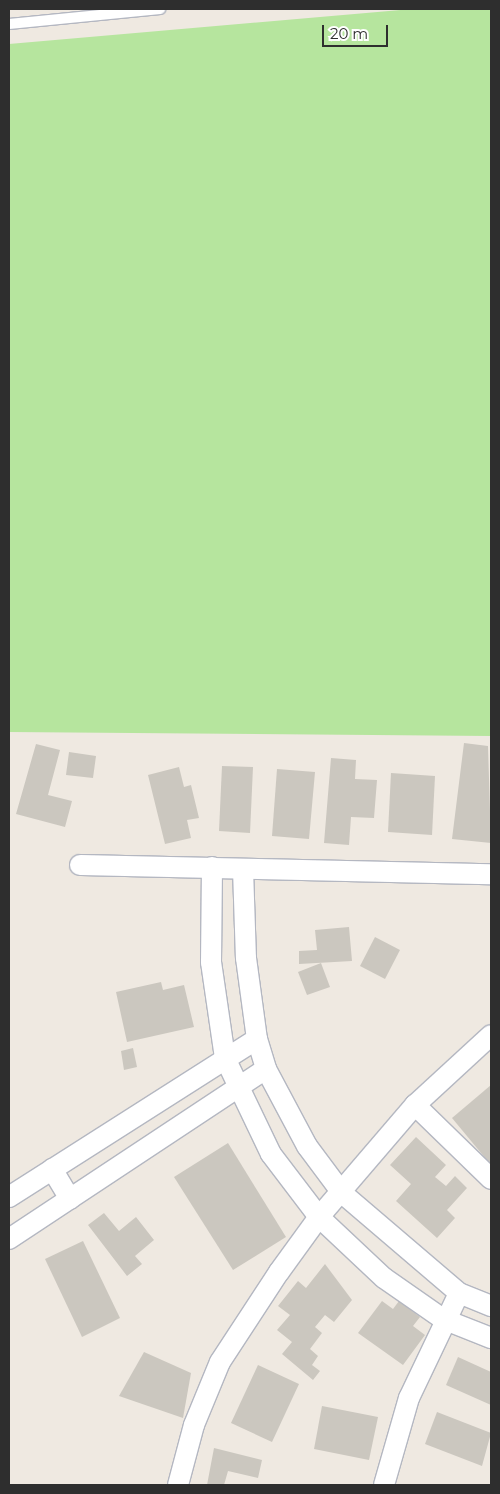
<!DOCTYPE html>
<style>
body{margin:0}
#map{position:relative;width:500px;height:1494px;overflow:hidden;background:#efe9e1;font-family:Montserrat,sans-serif}
div>[style]{position:absolute}
.green>*{inset:0;background:#b6e59e}
.building>*{inset:0;background:#cbc7bf}
.roads{filter:drop-shadow(1px 0 #b4b7c1) drop-shadow(-1px 0 #b4b7c1) drop-shadow(0 1px #b4b7c1) drop-shadow(0 -1px #b4b7c1)}
.lane>*{height:10px;margin:-5px;padding:0 5px;transform-origin:5px;border-radius:5px;background:#fff}
.street>*{height:20px;margin:-10px;padding:0 10px;transform-origin:10px;border-radius:10px;background:#fff}
span{translate:-50% -50%;white-space:nowrap;text-align:center;line-height:1.15;-webkit-text-stroke:5px #fff;paint-order:stroke}
.frame{position:absolute;inset:0;border:10px solid #2e2e2e;pointer-events:none}
.scale{position:absolute;left:322px;top:25px;width:66px;height:22px;box-sizing:border-box;border:2px solid #2e2e2e;border-top:0;padding-left:6px;font-size:15px;line-height:18px;white-space:nowrap;color:#2e2e2e;-webkit-text-stroke:4px #fff;paint-order:stroke}
</style>
<div id="map">
<div class="green">
<div style="clip-path:polygon(412px 9px,491px 9px,491px 736px,9px 732px,9px 44px)"></div>
</div>
<div class="building">
<div style="clip-path:polygon(464px 743px,488px 746px,491px 843px,452px 839px)"></div>
<div style="clip-path:polygon(36px 744px,60px 750px,48px 795px,72px 801px,65px 827px,16px 814px)"></div>
<div style="clip-path:polygon(69px 752px,96px 756px,93px 778px,66px 775px)"></div>
<div style="clip-path:polygon(331px 758px,356px 760px,355px 779px,377px 780px,374px 818px,351px 817px,349px 845px,324px 843px)"></div>
<div style="clip-path:polygon(222px 766px,253px 767px,250px 833px,219px 831px)"></div>
<div style="clip-path:polygon(179px 767px,184px 787px,191px 785px,199px 818px,187px 820px,191px 838px,165px 844px,148px 775px)"></div>
<div style="clip-path:polygon(277px 769px,315px 772px,309px 839px,272px 836px)"></div>
<div style="clip-path:polygon(391px 773px,435px 776px,432px 835px,388px 832px)"></div>
<div style="clip-path:polygon(349px 927px,352px 961px,299px 964px,299px 951px,317px 950px,315px 930px)"></div>
<div style="clip-path:polygon(375px 937px,400px 950px,385px 979px,360px 966px)"></div>
<div style="clip-path:polygon(321px 963px,330px 987px,307px 995px,298px 972px)"></div>
<div style="clip-path:polygon(161px 982px,163px 990px,184px 985px,194px 1027px,127px 1042px,116px 992px)"></div>
<div style="clip-path:polygon(133px 1048px,137px 1067px,124px 1070px,121px 1051px)"></div>
<div style="clip-path:polygon(491px 1085px,491px 1165px,452px 1118px)"></div>
<div style="clip-path:polygon(416px 1137px,446px 1165px,435px 1177px,446px 1186px,455px 1176px,467px 1188px,447px 1210px,455px 1218px,437px 1238px,396px 1201px,411px 1184px,390px 1165px)"></div>
<div style="clip-path:polygon(228px 1143px,286px 1237px,233px 1270px,174px 1177px)"></div>
<div style="clip-path:polygon(104px 1213px,119px 1231px,136px 1217px,154px 1240px,135px 1256px,142px 1264px,127px 1276px,88px 1225px)"></div>
<div style="clip-path:polygon(83px 1241px,120px 1318px,82px 1337px,45px 1259px)"></div>
<div style="clip-path:polygon(325px 1264px,352px 1300px,334px 1322px,325px 1315px,315px 1327px,322px 1333px,310px 1349px,318px 1356px,312px 1365px,320px 1371px,313px 1380px,282px 1354px,292px 1342px,277px 1330px,290px 1315px,278px 1306px,298px 1281px,306px 1288px)"></div>
<div style="clip-path:polygon(382px 1301px,393px 1309px,399px 1301px,420px 1317px,413px 1326px,425px 1335px,403px 1365px,358px 1333px)"></div>
<div style="clip-path:polygon(144px 1352px,191px 1373px,183px 1418px,119px 1396px)"></div>
<div style="clip-path:polygon(458px 1357px,491px 1372px,491px 1405px,446px 1385px)"></div>
<div style="clip-path:polygon(258px 1365px,299px 1384px,272px 1442px,231px 1423px)"></div>
<div style="clip-path:polygon(322px 1406px,378px 1417px,369px 1460px,314px 1449px)"></div>
<div style="clip-path:polygon(437px 1412px,491px 1433px,482px 1466px,425px 1444px)"></div>
<div style="clip-path:polygon(214px 1448px,262px 1460px,258px 1478px,228px 1471px,224px 1485px,207px 1485px)"></div>
</div>
<div class="roads">
<div class="lane">
<div style="left:9px;top:24px;width:152px;rotate:-5.7deg"></div>
</div>
<div class="street">
<div style="left:80px;top:865px;width:411px;rotate:1.3deg"></div>
<div style="left:212px;top:867px;width:95px;rotate:90.6deg"></div>
<div style="left:211px;top:962px;width:97px;rotate:81.7deg"></div>
<div style="left:225px;top:1058px;width:106px;rotate:64.4deg"></div>
<div style="left:271px;top:1154px;width:79px;rotate:52.7deg"></div>
<div style="left:319px;top:1217px;width:89px;rotate:43.2deg"></div>
<div style="left:384px;top:1278px;width:72px;rotate:34.8deg"></div>
<div style="left:443px;top:1319px;width:52px;rotate:21.6deg"></div>
<div style="left:243px;top:869px;width:89px;rotate:88.1deg"></div>
<div style="left:246px;top:958px;width:82px;rotate:82.3deg"></div>
<div style="left:257px;top:1039px;width:31px;rotate:73deg"></div>
<div style="left:266px;top:1069px;width:87px;rotate:62deg"></div>
<div style="left:307px;top:1146px;width:59px;rotate:53.3deg"></div>
<div style="left:342px;top:1193px;width:154px;rotate:40.5deg"></div>
<div style="left:459px;top:1293px;width:35px;rotate:22deg"></div>
<div style="left:415px;top:1105px;width:106px;rotate:44.2deg"></div>
<div style="left:52px;top:1169px;width:35px;rotate:59deg"></div>
<div style="left:9px;top:1197px;width:294px;rotate:-32.5deg"></div>
<div style="left:9px;top:1239px;width:308px;rotate:-33.5deg"></div>
<div style="left:178px;top:1485px;width:62px;rotate:-75.1deg"></div>
<div style="left:194px;top:1425px;width:68px;rotate:-67.6deg"></div>
<div style="left:220px;top:1362px;width:108px;rotate:-56.8deg"></div>
<div style="left:279px;top:1272px;width:68px;rotate:-54deg"></div>
<div style="left:319px;top:1217px;width:148px;rotate:-49.4deg"></div>
<div style="left:415px;top:1105px;width:103px;rotate:-42.6deg"></div>
<div style="left:384px;top:1485px;width:91px;rotate:-74deg"></div>
<div style="left:409px;top:1398px;width:116px;rotate:-64.5deg"></div>
</div>
</div>
<div class="frame"></div>
<div class="scale">20 m</div>
</div>
